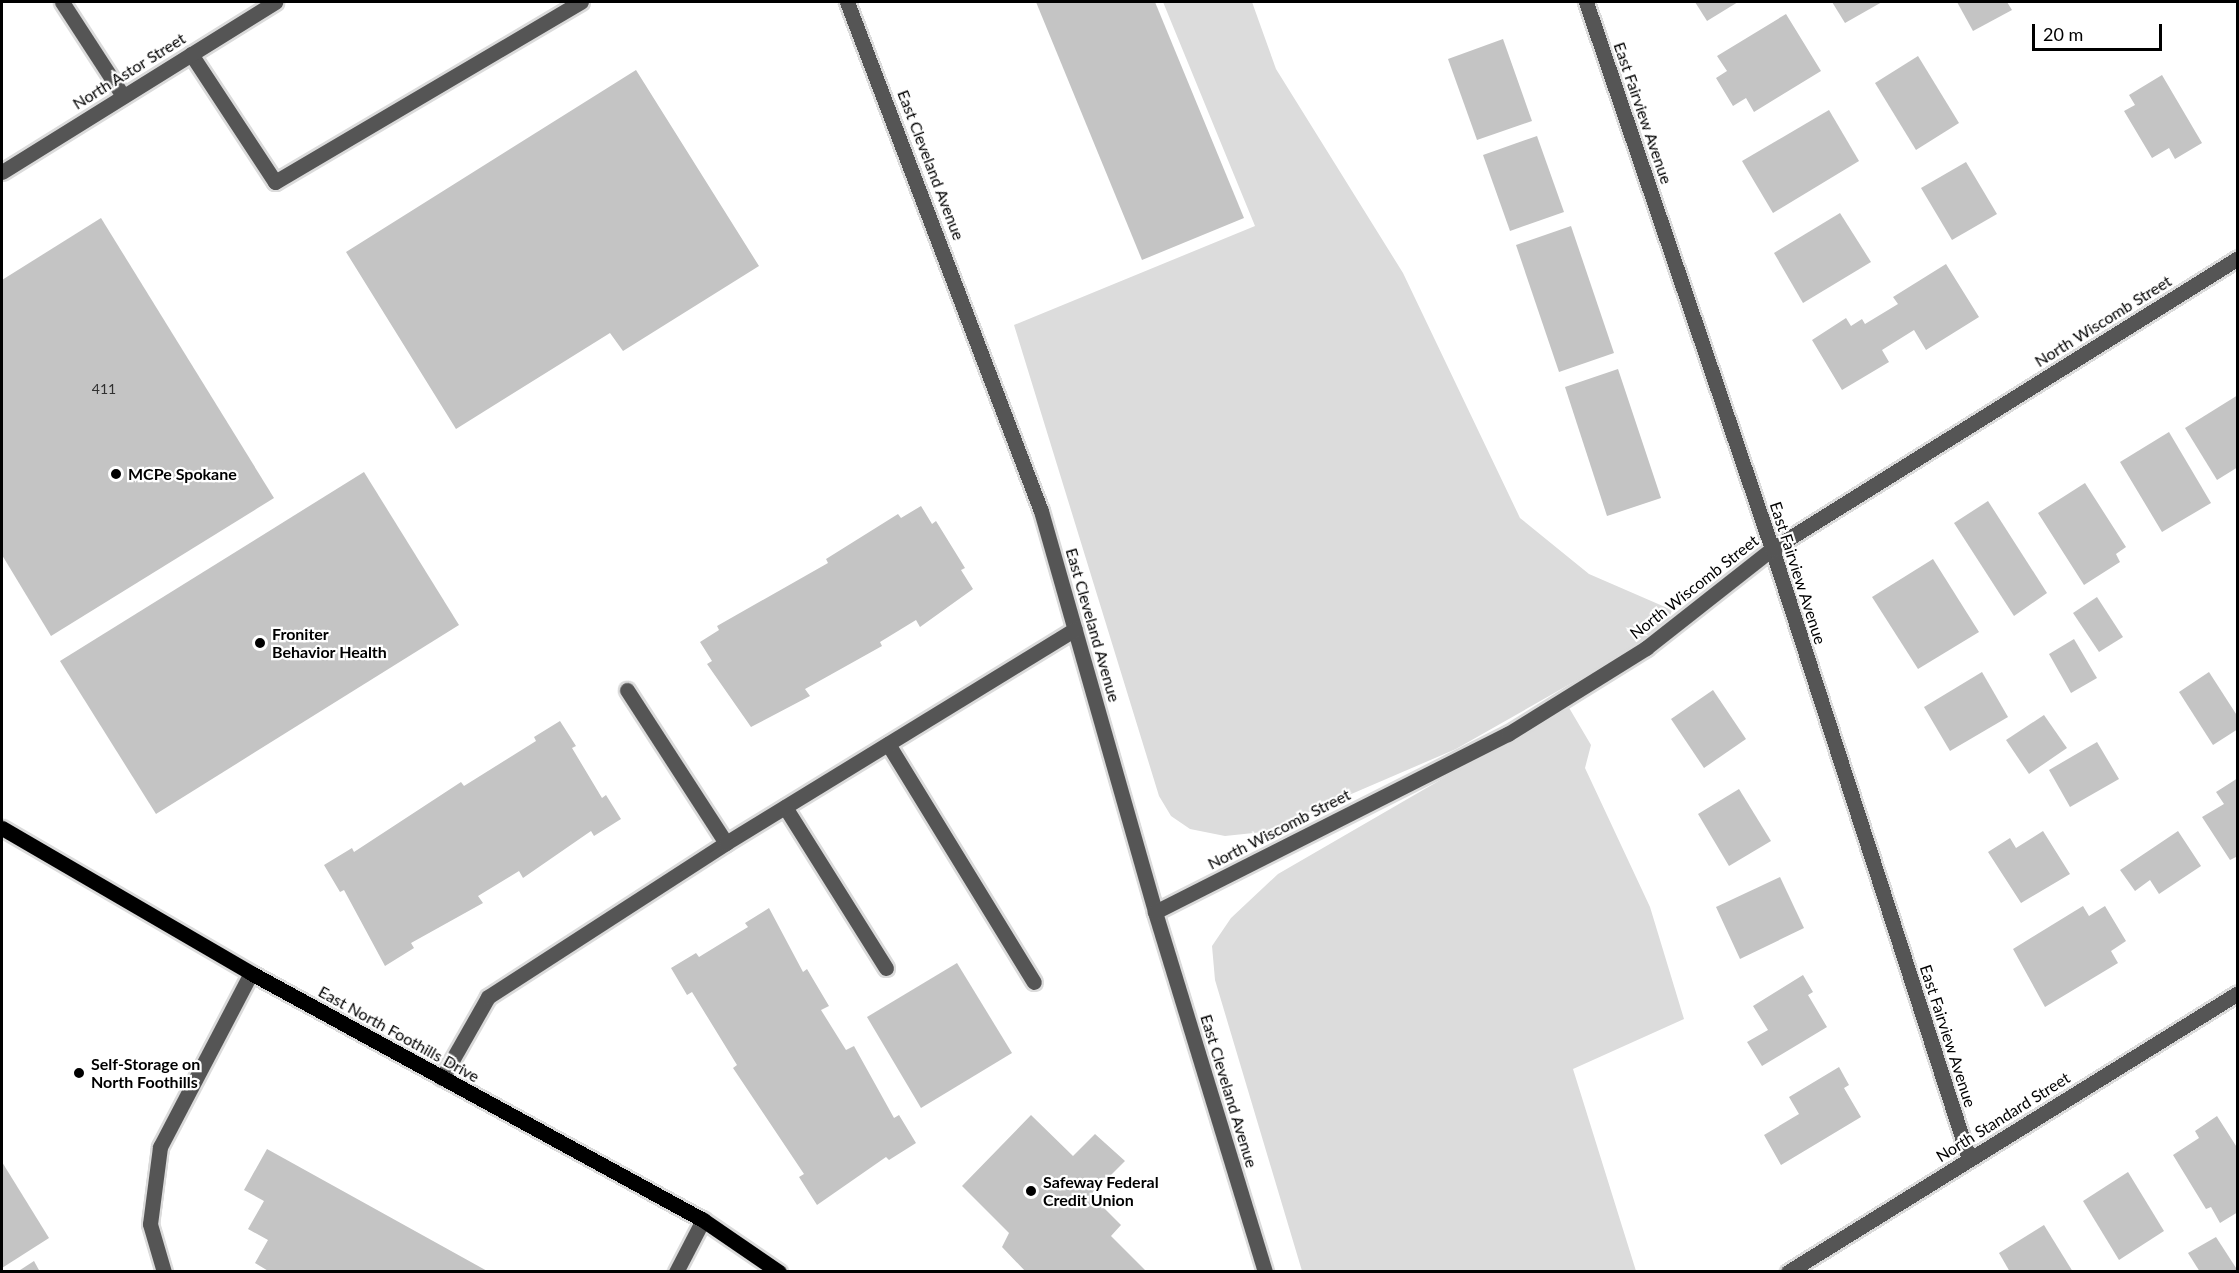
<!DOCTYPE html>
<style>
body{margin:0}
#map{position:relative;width:2239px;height:1273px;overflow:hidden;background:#fff;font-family:Lato,sans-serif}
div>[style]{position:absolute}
.green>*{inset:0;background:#dcdcdc}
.building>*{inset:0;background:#c4c4c4}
.roads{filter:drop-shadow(2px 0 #dbdbdb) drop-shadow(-2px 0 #dbdbdb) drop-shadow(0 2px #dbdbdb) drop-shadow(0 -2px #dbdbdb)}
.minor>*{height:15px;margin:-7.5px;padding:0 7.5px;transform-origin:7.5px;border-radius:7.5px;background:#555}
.major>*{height:15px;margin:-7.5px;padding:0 7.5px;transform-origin:7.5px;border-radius:7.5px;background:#000}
.dots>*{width:16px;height:16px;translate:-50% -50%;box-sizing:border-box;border:3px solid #fff;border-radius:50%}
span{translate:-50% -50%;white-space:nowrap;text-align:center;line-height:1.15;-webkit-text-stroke:4.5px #fff;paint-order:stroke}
.number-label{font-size:14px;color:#313131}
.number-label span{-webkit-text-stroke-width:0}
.street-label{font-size:16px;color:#000}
.poi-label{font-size:16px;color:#000;font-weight:700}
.left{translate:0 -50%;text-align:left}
.frame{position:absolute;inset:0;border:3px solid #000;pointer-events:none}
.scale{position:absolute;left:2032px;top:24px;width:130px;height:27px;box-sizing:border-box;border:3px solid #000;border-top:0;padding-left:8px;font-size:18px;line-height:21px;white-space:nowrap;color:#000;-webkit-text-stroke:4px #fff;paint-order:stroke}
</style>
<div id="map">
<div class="green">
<div style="clip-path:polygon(1163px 2px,1252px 2px,1276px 69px,1403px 273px,1520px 518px,1589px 574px,1672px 610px,1669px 619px,1644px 642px,1456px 749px,1263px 832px,1225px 836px,1190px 829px,1171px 816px,1159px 796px,1014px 325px,1255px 226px)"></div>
<div style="clip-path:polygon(1568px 706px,1591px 745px,1585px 768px,1650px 907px,1684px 1019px,1573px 1069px,1636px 1271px,1302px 1271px,1215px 980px,1212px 946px,1231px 918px,1278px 874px)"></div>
</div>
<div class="building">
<div style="clip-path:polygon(1036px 2px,1155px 2px,1244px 218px,1142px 260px)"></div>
<div style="clip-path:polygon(1695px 2px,1738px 2px,1707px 21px)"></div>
<div style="clip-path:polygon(1832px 2px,1882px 2px,1845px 23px)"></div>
<div style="clip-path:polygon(1957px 2px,2007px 2px,2012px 10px,1973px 31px)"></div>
<div style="clip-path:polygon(1786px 14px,1821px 71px,1754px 112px,1746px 98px,1733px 106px,1716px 78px,1727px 71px,1717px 56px)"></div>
<div style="clip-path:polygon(1503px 39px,1532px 121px,1477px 140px,1448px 59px)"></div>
<div style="clip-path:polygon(1918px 56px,1959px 123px,1916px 150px,1875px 83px)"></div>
<div style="clip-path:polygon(636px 70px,759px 266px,623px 351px,610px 333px,456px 429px,346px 252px)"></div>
<div style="clip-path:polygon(2162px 75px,2202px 143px,2175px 159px,2169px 148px,2152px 158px,2124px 111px,2135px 105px,2129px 95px)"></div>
<div style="clip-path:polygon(1829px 110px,1859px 161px,1773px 213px,1742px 161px)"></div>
<div style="clip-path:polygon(1537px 136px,1564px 212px,1510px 231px,1483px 155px)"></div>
<div style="clip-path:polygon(1966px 162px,1997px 214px,1952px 240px,1921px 188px)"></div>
<div style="clip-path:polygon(1840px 213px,1871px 262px,1803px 303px,1774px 253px)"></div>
<div style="clip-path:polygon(101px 218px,274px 498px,51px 636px,2px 555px,2px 280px)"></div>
<div style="clip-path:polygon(1571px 226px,1614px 353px,1559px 372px,1516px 245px)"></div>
<div style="clip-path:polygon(1946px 264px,1979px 317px,1926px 350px,1914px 330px,1882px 350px,1889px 362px,1842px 390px,1812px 340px,1846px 318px,1851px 326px,1862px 319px,1865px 324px,1898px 304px,1893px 297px)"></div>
<div style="clip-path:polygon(1618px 369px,1661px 498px,1607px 516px,1565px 387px)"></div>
<div style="clip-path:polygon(2238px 395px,2238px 467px,2217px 480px,2185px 428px)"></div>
<div style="clip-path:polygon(2169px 432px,2211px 503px,2162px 532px,2120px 462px)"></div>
<div style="clip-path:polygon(364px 472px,459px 625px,156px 814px,60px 661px)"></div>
<div style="clip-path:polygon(2085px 483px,2126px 547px,2116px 554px,2120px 562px,2084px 585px,2038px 513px)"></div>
<div style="clip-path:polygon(1988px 501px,2047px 593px,2014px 616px,1954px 523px)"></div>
<div style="clip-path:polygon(921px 506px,932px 524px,936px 521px,965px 568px,961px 570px,973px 589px,920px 627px,916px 620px,880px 642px,882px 646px,805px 689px,810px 696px,751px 727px,707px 664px,712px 661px,700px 642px,719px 630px,717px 626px,828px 563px,826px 559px,898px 514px,901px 518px)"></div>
<div style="clip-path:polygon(1933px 559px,1979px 632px,1918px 669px,1872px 597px)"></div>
<div style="clip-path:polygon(2097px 597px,2123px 637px,2099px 652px,2073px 613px)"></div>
<div style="clip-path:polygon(2074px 639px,2097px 678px,2071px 693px,2049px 654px)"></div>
<div style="clip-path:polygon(1982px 672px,2008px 717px,1950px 751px,1924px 707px)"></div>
<div style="clip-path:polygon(2209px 672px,2238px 717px,2238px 729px,2213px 745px,2179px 692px)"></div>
<div style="clip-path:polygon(1713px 690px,1746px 739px,1704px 768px,1671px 719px)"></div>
<div style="clip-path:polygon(2044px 715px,2067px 748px,2029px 774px,2006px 740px)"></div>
<div style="clip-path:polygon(560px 721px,576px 746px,572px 748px,602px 798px,606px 795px,621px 819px,594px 836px,591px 831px,523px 878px,519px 871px,478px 896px,483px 903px,411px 943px,414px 948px,385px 966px,344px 890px,340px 892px,324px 865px,352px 848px,354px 852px,461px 782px,464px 786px,536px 741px,534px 737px)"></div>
<div style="clip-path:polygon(2097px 742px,2119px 779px,2070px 807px,2049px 770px)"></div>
<div style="clip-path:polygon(2238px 778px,2238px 856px,2230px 860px,2202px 817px,2224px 804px,2216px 792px)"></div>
<div style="clip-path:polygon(1739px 789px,1771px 841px,1729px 866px,1698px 814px)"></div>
<div style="clip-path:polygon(2043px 831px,2070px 874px,2021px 903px,1988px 852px,2010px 838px,2016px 848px)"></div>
<div style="clip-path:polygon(2178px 831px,2201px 866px,2159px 894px,2150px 880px,2135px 891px,2120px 870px)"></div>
<div style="clip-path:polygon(1780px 877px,1804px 928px,1740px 959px,1716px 907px)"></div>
<div style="clip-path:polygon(2083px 906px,2089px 916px,2105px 906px,2126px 941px,2111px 951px,2118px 963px,2045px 1007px,2013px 949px)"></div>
<div style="clip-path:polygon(769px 908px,803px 972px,807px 969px,829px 1006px,821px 1010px,846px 1050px,854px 1046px,894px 1118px,899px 1115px,916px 1143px,889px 1160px,886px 1157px,817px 1205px,799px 1177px,804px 1174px,733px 1068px,737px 1065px,692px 992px,687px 995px,671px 968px,696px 953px,699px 957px,748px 927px,745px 923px)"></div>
<div style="clip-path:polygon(957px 963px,1012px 1053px,921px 1108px,867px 1017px)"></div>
<div style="clip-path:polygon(1803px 975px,1813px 992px,1808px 995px,1827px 1027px,1762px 1066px,1747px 1042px,1768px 1030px,1753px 1006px)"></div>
<div style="clip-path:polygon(1839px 1067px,1849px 1085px,1844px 1088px,1861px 1117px,1781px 1165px,1764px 1135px,1799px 1114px,1789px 1097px)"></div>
<div style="clip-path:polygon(1031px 1115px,1073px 1156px,1095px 1134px,1125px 1161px,1091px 1195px,1121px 1225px,1111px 1236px,1147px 1272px,1026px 1272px,1002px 1247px,1009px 1233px,962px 1186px)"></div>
<div style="clip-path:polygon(2217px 1116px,2238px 1149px,2238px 1212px,2220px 1223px,2211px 1207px,2206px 1209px,2173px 1155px,2199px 1138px,2195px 1131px)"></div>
<div style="clip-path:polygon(267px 1149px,489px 1272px,270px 1272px,255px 1263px,268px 1240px,248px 1229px,264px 1201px,244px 1190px)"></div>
<div style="clip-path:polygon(2px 1162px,49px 1238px,2px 1268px)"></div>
<div style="clip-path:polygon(2128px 1172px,2164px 1231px,2119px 1260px,2083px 1201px)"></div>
<div style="clip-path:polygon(2044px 1225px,2073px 1272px,2010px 1272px,1999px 1253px)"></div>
<div style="clip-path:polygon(2216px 1237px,2238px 1271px,2238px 1272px,2200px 1272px,2188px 1253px)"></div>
<div style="clip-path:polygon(34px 1261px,40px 1272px,17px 1272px)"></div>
</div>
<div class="roads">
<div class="minor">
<div style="left:62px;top:2px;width:112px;rotate:57deg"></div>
<div style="left:847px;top:2px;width:545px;rotate:69.14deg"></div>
<div style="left:1041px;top:511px;width:417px;rotate:74.1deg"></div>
<div style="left:1155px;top:912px;width:376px;rotate:73deg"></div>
<div style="left:1586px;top:2px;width:578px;rotate:71.22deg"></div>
<div style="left:1772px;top:549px;width:641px;rotate:72.1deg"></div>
<div style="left:191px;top:54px;width:153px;rotate:56.7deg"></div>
<div style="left:275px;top:182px;width:355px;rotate:-30.5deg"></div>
<div style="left:2px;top:172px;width:322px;rotate:-31.9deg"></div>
<div style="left:627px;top:690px;width:182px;rotate:57.1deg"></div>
<div style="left:888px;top:744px;width:279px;rotate:58.5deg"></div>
<div style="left:785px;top:807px;width:190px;rotate:57.9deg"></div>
<div style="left:1155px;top:912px;width:395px;rotate:-26.8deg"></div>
<div style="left:1508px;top:734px;width:163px;rotate:-31.9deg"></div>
<div style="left:1646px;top:648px;width:160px;rotate:-38.2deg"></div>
<div style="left:1772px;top:549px;width:549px;rotate:-31.98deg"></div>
<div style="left:442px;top:1078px;width:93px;rotate:-60.4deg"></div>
<div style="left:488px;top:997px;width:283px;rotate:-32.9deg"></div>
<div style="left:726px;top:843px;width:409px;rotate:-31.5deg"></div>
<div style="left:164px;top:1272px;width:50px;rotate:-106.3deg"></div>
<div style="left:150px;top:1224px;width:78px;rotate:-82.6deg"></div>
<div style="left:160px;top:1147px;width:196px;rotate:-62.4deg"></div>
<div style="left:676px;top:1272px;width:59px;rotate:-62.6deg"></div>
<div style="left:1788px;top:1272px;width:529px;rotate:-31.8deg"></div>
</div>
<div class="major">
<div style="left:2px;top:828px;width:288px;rotate:30.2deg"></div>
<div style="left:251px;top:973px;width:515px;rotate:28.65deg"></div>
<div style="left:703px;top:1220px;width:92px;rotate:34.4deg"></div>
</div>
</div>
<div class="dots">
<div style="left:116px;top:474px;background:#000"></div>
<div style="left:260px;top:643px;background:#000"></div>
<div style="left:79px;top:1073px;background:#000"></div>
<div style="left:1031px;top:1191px;background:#000"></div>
</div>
<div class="number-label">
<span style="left:104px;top:389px">411</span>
</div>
<div class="street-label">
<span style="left:129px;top:71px;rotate:-32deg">North Astor Street</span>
<span style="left:1643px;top:113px;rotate:71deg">East Fairview Avenue</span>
<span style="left:931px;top:165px;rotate:69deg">East Cleveland Avenue</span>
<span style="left:2103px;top:321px;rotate:-32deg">North Wiscomb Street</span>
<span style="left:1798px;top:573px;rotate:72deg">East Fairview Avenue</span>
<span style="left:1694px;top:587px;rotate:-38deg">North Wiscomb Street</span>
<span style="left:1093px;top:625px;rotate:74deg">East Cleveland Avenue</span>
<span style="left:1279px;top:829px;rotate:-27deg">North Wiscomb Street</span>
<span style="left:399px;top:1034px;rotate:29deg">East North Foothills Drive</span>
<span style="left:1948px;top:1036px;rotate:72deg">East Fairview Avenue</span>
<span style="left:1229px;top:1091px;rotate:73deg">East Cleveland Avenue</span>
<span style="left:2003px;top:1117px;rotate:-32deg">North Standard Street</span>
</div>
<div class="poi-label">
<span class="left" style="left:128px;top:474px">MCPe Spokane</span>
<span class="left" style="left:272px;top:643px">Froniter<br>Behavior Health</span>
<span class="left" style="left:91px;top:1073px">Self-Storage on<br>North Foothills</span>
<span class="left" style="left:1043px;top:1191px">Safeway Federal<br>Credit Union</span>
</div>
<div class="frame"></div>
<div class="scale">20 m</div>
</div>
